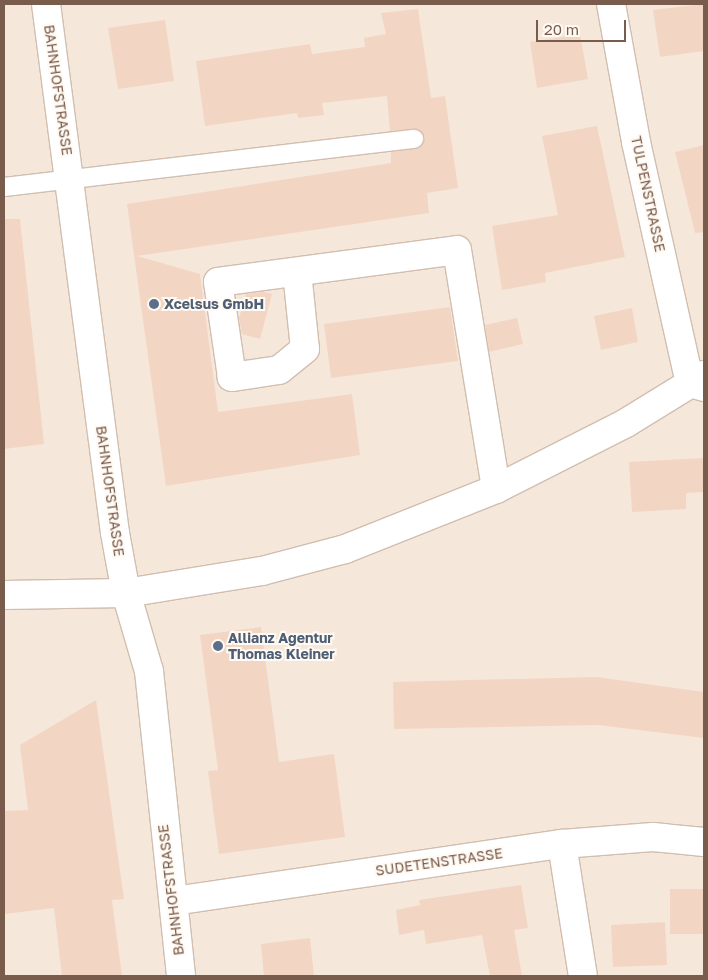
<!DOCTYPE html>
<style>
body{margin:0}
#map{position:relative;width:708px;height:980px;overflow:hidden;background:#fdf6ec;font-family:"Golos Text",sans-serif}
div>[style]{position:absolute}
.residential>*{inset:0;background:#f5e8da}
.building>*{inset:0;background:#f3d5c3}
.roads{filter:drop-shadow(1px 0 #d1beb0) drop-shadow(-1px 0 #d1beb0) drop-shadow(0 1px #d1beb0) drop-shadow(0 -1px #d1beb0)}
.lane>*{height:18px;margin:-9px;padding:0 9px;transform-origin:9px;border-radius:9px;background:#fff}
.street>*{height:28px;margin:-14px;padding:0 14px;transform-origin:14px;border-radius:14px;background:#fff}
.dots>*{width:14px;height:14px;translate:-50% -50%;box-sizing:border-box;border:2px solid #fffaf3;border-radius:50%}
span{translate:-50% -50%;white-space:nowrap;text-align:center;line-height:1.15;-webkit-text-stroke:4px #fffaf3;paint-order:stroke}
.street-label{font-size:14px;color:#7a5c4d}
.service-label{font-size:14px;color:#4e5e75;font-weight:700}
.left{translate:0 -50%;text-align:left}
.frame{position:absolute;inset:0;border:5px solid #7a5c4d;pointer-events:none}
.scale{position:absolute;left:536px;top:20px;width:90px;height:22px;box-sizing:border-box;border:2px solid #7a5c4d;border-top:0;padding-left:6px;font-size:15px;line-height:18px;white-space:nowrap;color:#7a5c4d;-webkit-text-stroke:4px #fffaf3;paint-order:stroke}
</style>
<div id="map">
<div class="residential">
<div style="clip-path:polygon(4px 4px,704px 4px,704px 976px,4px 976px)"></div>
</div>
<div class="building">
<div style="clip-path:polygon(704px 4px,704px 51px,660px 57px,653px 10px)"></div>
<div style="clip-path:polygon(418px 9px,431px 98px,445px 96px,458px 188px,427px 193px,429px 213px,137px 256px,200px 274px,218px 412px,352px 394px,360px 455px,166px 486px,127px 204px,391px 163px,391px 152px,420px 148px,425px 138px,418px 129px,390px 131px,387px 96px,322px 103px,324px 115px,298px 118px,297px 113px,205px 126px,196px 61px,310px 44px,312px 54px,365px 47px,364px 38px,386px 34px,381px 13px)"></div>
<div style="clip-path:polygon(165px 20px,174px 81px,118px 89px,108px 28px)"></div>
<div style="clip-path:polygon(580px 34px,588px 79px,537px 88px,530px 42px)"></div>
<div style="clip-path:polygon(597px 126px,625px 257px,545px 273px,546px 282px,502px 290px,492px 226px,558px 215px,542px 136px)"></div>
<div style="clip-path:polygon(704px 145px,704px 232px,695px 233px,675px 152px)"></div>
<div style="clip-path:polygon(4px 219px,20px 219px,44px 444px,4px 449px)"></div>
<div style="clip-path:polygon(264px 292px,272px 294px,260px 339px,242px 334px,239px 318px,246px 294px)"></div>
<div style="clip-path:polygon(450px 307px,458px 361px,331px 378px,324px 324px)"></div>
<div style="clip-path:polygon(632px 308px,638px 342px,601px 350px,594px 316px)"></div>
<div style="clip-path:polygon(517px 318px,523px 344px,489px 352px,485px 325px)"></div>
<div style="clip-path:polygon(704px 458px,704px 492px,686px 493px,686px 509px,632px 512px,629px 462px)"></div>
<div style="clip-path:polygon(261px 627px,279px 762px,334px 754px,345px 837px,219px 854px,208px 771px,218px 770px,200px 635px)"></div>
<div style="clip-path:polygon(596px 677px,704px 692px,704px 738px,598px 725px,394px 729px,393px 682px)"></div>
<div style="clip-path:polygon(96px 700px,124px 899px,112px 900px,122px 976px,62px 976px,54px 908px,4px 914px,4px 811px,28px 810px,20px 745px)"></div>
<div style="clip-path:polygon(521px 885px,528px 928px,514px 930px,522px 976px,490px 976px,482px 935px,426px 944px,424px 930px,399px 935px,396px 910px,420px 905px,419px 900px)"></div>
<div style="clip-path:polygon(670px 889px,704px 889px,704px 934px,670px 934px)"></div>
<div style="clip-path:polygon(665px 922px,667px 965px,613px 967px,611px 925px)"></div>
<div style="clip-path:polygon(310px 938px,314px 976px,264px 976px,261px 944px)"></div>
</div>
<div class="roads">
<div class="lane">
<div style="left:4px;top:187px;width:413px;rotate:-6.7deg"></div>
</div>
<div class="street">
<div style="left:46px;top:4px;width:533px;rotate:82.57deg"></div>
<div style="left:115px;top:533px;width:61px;rotate:79.6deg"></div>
<div style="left:126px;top:593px;width:81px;rotate:73.6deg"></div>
<div style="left:149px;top:671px;width:307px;rotate:84deg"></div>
<div style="left:611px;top:4px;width:140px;rotate:79.7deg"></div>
<div style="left:636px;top:142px;width:247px;rotate:77.4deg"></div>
<div style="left:690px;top:383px;width:15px;rotate:16deg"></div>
<div style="left:297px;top:272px;width:77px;rotate:84.1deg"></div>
<div style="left:305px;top:349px;width:33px;rotate:141deg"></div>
<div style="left:279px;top:370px;width:48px;rotate:171.5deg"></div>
<div style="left:232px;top:377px;width:96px;rotate:-98.4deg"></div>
<div style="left:218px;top:282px;width:241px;rotate:-7.6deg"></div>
<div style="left:457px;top:250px;width:242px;rotate:80.7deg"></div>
<div style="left:4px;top:595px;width:122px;rotate:-0.9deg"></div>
<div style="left:126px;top:593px;width:138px;rotate:-9.2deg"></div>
<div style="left:262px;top:571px;width:86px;rotate:-14.8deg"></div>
<div style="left:345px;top:549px;width:162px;rotate:-21.7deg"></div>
<div style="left:496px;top:489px;width:146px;rotate:-26.9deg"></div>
<div style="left:626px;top:423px;width:92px;rotate:-31.6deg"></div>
<div style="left:562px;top:844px;width:134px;rotate:81deg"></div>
<div style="left:174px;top:901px;width:392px;rotate:-8.4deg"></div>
<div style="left:562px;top:844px;width:91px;rotate:-4.4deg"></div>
<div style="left:653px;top:837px;width:51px;rotate:5.6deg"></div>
</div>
</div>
<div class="dots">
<div style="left:154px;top:304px;background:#5c6f8a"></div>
<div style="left:218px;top:646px;background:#5c6f8a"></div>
</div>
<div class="street-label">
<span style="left:58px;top:90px;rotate:82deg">BAHNHOFSTRASSE</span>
<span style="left:648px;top:194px;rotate:78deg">TULPENSTRASSE</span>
<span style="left:110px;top:491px;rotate:82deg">BAHNHOFSTRASSE</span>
<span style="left:439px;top:862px;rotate:-8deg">SUDETENSTRASSE</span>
<span style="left:171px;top:890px;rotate:-97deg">BAHNHOFSTRASSE</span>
</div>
<div class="service-label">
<span class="left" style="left:164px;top:304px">Xcelsus GmbH</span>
<span class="left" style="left:228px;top:646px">Allianz Agentur<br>Thomas Kleiner</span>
</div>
<div class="frame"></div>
<div class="scale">20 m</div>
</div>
